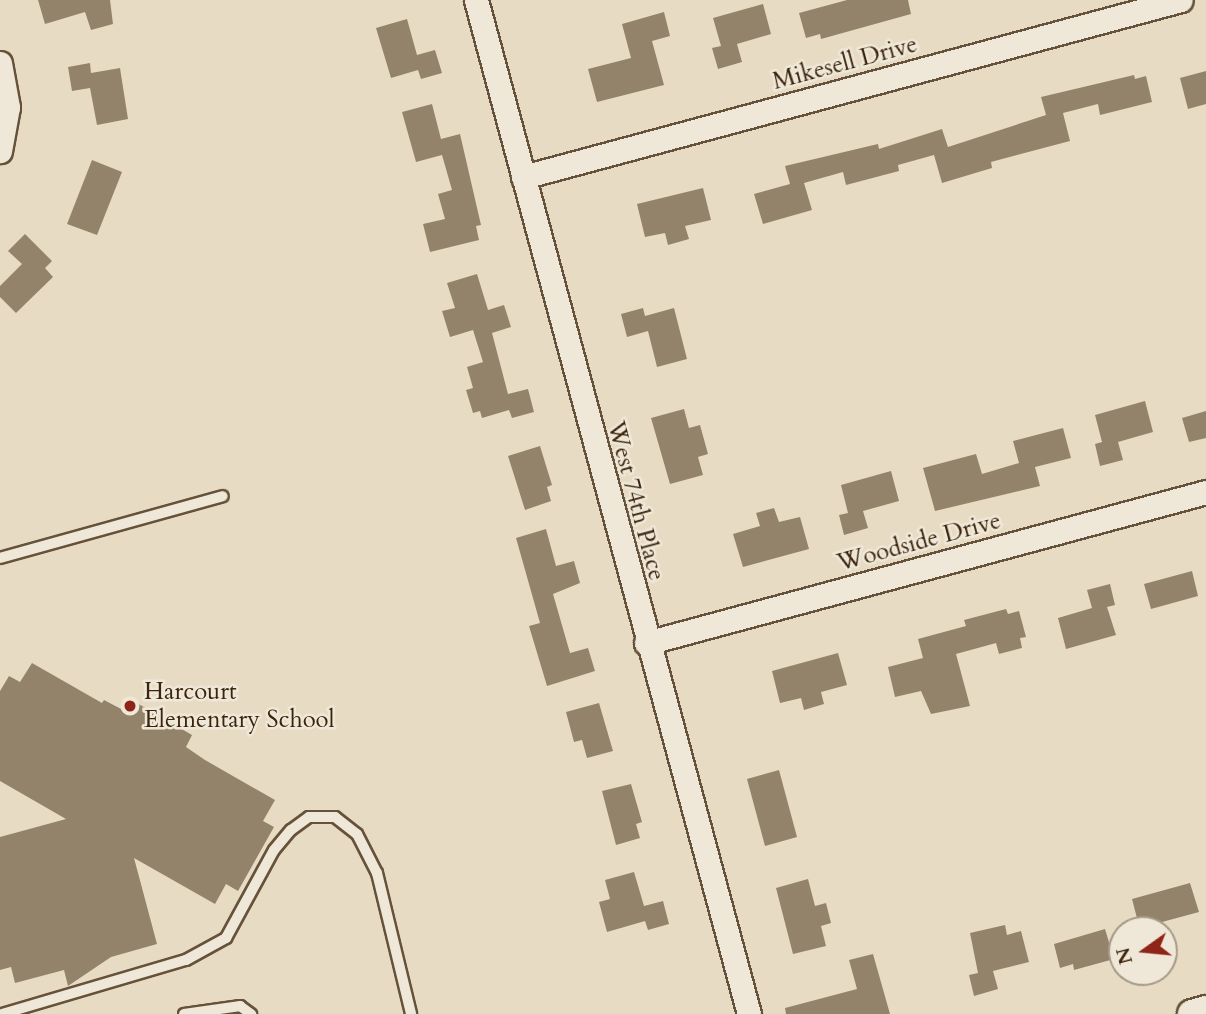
<!DOCTYPE html>
<style>
body{margin:0}
#map{position:relative;width:1206px;height:1014px;overflow:hidden;background:#e7dcc3;font-family:Cardo,serif}
div>[style]{position:absolute}
.building>*{inset:0;background:#94836b}
.roads{filter:drop-shadow(2px 0 #66513a) drop-shadow(-2px 0 #66513a) drop-shadow(0 2px #66513a) drop-shadow(0 -2px #66513a)}
.service>*{height:10px;margin:-5px;padding:0 5px;transform-origin:5px;border-radius:5px;background:#efe8d8}
.minor>*{height:23px;margin:-11.5px;padding:0 11.5px;transform-origin:11.5px;border-radius:11.5px;background:#efe8d8}
.tertiary>*{height:28px;margin:-14px;padding:0 14px;transform-origin:14px;border-radius:14px;background:#efe8d8}
.dots>*{width:19px;height:19px;translate:-50% -50%;box-sizing:border-box;border:4px solid #efe8d8;border-radius:50%}
span{translate:-50% -50%;white-space:nowrap;text-align:center;line-height:1.15;-webkit-text-stroke:5px #efe8d8;paint-order:stroke}
.street-label{font-size:24px;color:#3b230c}
.poi-label{font-size:24px;color:#3b230c}
.left{translate:0 -50%;text-align:left}
.north{position:absolute;left:1108px;top:916px;width:70px;height:70px;box-sizing:border-box;background:#efe8d8;border:2px solid #a79986;border-radius:50%;rotate:255deg;font-size:19px;font-weight:700;line-height:28px;text-align:center;color:#3b230c}
.north::after{content:'';display:block;margin:auto;width:24px;height:32px;background:#8f2418;clip-path:polygon(50% 0,100% 100%,50% 72%,0 100%)}
</style>
<div id="map">
<div class="building">
<div style="clip-path:polygon(38px 0,110px 0,113px 24px,91px 30px,85px 12px,45px 24px)"></div>
<div style="clip-path:polygon(847px 0,908px 0,911px 14px,821px 39px,820px 34px,806px 38px,799px 13px)"></div>
<div style="clip-path:polygon(763px 4px,771px 34px,737px 44px,742px 62px,718px 69px,712px 48px,721px 46px,713px 18px)"></div>
<div style="clip-path:polygon(664px 12px,670px 36px,652px 41px,664px 85px,597px 102px,588px 69px,631px 58px,622px 24px)"></div>
<div style="clip-path:polygon(407px 19px,417px 55px,435px 50px,442px 73px,421px 79px,418px 70px,391px 78px,376px 28px)"></div>
<div style="clip-path:polygon(90px 63px,91px 73px,120px 68px,128px 119px,97px 125px,90px 88px,72px 91px,68px 67px)"></div>
<div style="clip-path:polygon(1206px 71px,1206px 104px,1188px 109px,1180px 78px)"></div>
<div style="clip-path:polygon(1134px 75px,1135px 79px,1146px 76px,1152px 102px,1100px 115px,1098px 104px,1063px 113px,1070px 141px,991px 162px,992px 168px,942px 183px,934px 155px,898px 165px,899px 171px,846px 185px,843px 172px,804px 183px,812px 210px,763px 224px,754px 194px,790px 184px,785px 166px,878px 144px,879px 149px,942px 129px,948px 147px,1046px 115px,1041px 97px)"></div>
<div style="clip-path:polygon(432px 104px,441px 139px,460px 134px,481px 225px,476px 226px,479px 240px,430px 252px,423px 224px,445px 219px,438px 194px,452px 190px,442px 155px,416px 162px,402px 112px)"></div>
<div style="clip-path:polygon(92px 160px,122px 172px,97px 235px,67px 224px)"></div>
<div style="clip-path:polygon(703px 188px,711px 220px,685px 226px,689px 239px,668px 245px,665px 233px,645px 237px,637px 204px)"></div>
<div style="clip-path:polygon(25px 234px,52px 261px,45px 268px,53px 277px,16px 313px,0 297px,0 286px,22px 264px,8px 251px)"></div>
<div style="clip-path:polygon(477px 274px,488px 310px,504px 305px,511px 327px,492px 333px,508px 394px,528px 389px,534px 412px,512px 418px,509px 410px,482px 418px,480px 411px,473px 413px,466px 390px,473px 388px,467px 367px,483px 362px,473px 330px,450px 337px,442px 311px,455px 308px,447px 283px)"></div>
<div style="clip-path:polygon(643px 308px,645px 316px,674px 308px,687px 359px,657px 367px,648px 331px,627px 337px,621px 314px)"></div>
<div style="clip-path:polygon(1145px 401px,1153px 432px,1118px 442px,1123px 460px,1100px 466px,1095px 444px,1102px 442px,1095px 415px)"></div>
<div style="clip-path:polygon(684px 409px,689px 428px,700px 425px,708px 454px,698px 457px,703px 475px,670px 484px,651px 418px)"></div>
<div style="clip-path:polygon(1206px 411px,1206px 438px,1189px 442px,1182px 418px)"></div>
<div style="clip-path:polygon(1063px 428px,1071px 458px,1035px 467px,1040px 486px,935px 511px,923px 468px,976px 454px,982px 474px,1019px 463px,1013px 441px)"></div>
<div style="clip-path:polygon(540px 446px,552px 485px,547px 487px,551px 501px,525px 510px,508px 456px)"></div>
<div style="clip-path:polygon(891px 471px,899px 501px,863px 511px,868px 528px,844px 535px,839px 515px,848px 513px,841px 485px)"></div>
<div style="clip-path:polygon(774px 508px,779px 522px,800px 517px,809px 549px,743px 567px,733px 534px,760px 526px,756px 513px)"></div>
<div style="clip-path:polygon(546px 529px,556px 566px,574px 561px,580px 583px,553px 594px,570px 653px,588px 648px,595px 671px,547px 686px,529px 626px,540px 623px,516px 538px)"></div>
<div style="clip-path:polygon(1192px 571px,1198px 596px,1151px 609px,1144px 584px)"></div>
<div style="clip-path:polygon(1110px 584px,1115px 605px,1107px 607px,1116px 635px,1066px 649px,1058px 618px,1092px 608px,1087px 590px)"></div>
<div style="clip-path:polygon(1006px 609px,1008px 614px,1019px 611px,1026px 637px,1020px 638px,1022px 648px,999px 654px,996px 643px,956px 654px,970px 706px,931px 714px,921px 691px,895px 697px,888px 667px,923px 658px,918px 639px,966px 626px,964px 620px)"></div>
<div style="clip-path:polygon(838px 653px,847px 685px,821px 692px,824px 704px,804px 710px,801px 698px,780px 703px,772px 671px)"></div>
<div style="clip-path:polygon(32px 663px,102px 703px,104px 700px,123px 710px,130px 699px,192px 735px,186px 747px,205px 760px,275px 800px,263px 821px,274px 827px,238px 891px,226px 884px,215px 904px,134px 858px,157px 944px,111px 957px,68px 986px,64px 970px,15px 983px,11px 967px,0 970px,0 837px,66px 819px,0 781px,0 691px,9px 676px,20px 682px)"></div>
<div style="clip-path:polygon(599px 703px,613px 751px,587px 758px,582px 740px,574px 742px,566px 712px)"></div>
<div style="clip-path:polygon(779px 770px,797px 837px,765px 846px,747px 779px)"></div>
<div style="clip-path:polygon(631px 784px,642px 822px,636px 824px,640px 838px,616px 845px,602px 791px)"></div>
<div style="clip-path:polygon(634px 872px,644px 906px,663px 901px,669px 924px,648px 930px,645px 921px,607px 932px,599px 902px,610px 899px,605px 880px)"></div>
<div style="clip-path:polygon(808px 879px,815px 906px,826px 903px,831px 923px,821px 926px,826px 946px,793px 954px,776px 888px)"></div>
<div style="clip-path:polygon(1190px 883px,1199px 912px,1162px 922px,1165px 930px,1140px 930px,1132px 899px)"></div>
<div style="clip-path:polygon(1005px 925px,1007px 935px,1021px 931px,1029px 962px,993px 971px,998px 989px,974px 996px,969px 975px,978px 973px,970px 933px)"></div>
<div style="clip-path:polygon(1105px 929px,1114px 959px,1074px 970px,1073px 964px,1060px 968px,1054px 944px)"></div>
<div style="clip-path:polygon(873px 954px,890px 1014px,786px 1014px,785px 1008px,857px 989px,849px 960px)"></div>
</div>
<div class="roads">
<div class="service">
<div style="left:0;top:558px;width:231px;rotate:-15.5deg"></div>
<div style="left:2px;top:1014px;width:192px;rotate:-16.4deg"></div>
<div style="left:186px;top:960px;width:46px;rotate:-28.8deg"></div>
<div style="left:226px;top:938px;width:100px;rotate:-61.4deg"></div>
<div style="left:274px;top:850px;width:26px;rotate:-50deg"></div>
<div style="left:291px;top:830px;width:22px;rotate:-36deg"></div>
<div style="left:309px;top:817px;width:26px"></div>
<div style="left:335px;top:817px;width:28px;rotate:38deg"></div>
<div style="left:357px;top:834px;width:44px;rotate:62.9deg"></div>
<div style="left:377px;top:873px;width:145px;rotate:76.4deg"></div>
<div style="left:184px;top:1014px;width:57px;rotate:-8.1deg"></div>
<div style="left:240px;top:1006px;width:14px;rotate:36deg"></div>
</div>
<div class="minor">
<div style="left:476px;top:0;width:1050px;rotate:74.93deg"></div>
<div style="left:0;top:63px;width:45px;rotate:79.7deg"></div>
<div style="left:8px;top:107px;width:45px;rotate:100.3deg"></div>
<div style="left:523px;top:177px;width:681px;rotate:-15.06deg"></div>
<div style="left:646px;top:643px;width:580px;rotate:-15.09deg"></div>
</div>
<div class="tertiary">
<div style="left:1192px;top:1014px;width:15px;rotate:-16deg"></div>
</div>
</div>
<div class="dots">
<div style="left:130px;top:706px;background:#8f2418"></div>
</div>
<div class="street-label">
<span style="left:845px;top:63px;rotate:-15deg">Mikesell Drive</span>
<span style="left:636px;top:501px;rotate:75deg">West 74th Place</span>
<span style="left:919px;top:542px;rotate:-15deg">Woodside Drive</span>
</div>
<div class="poi-label">
<span class="left" style="left:144px;top:706px">Harcourt<br>Elementary School</span>
</div>
<div class="north">N</div>
</div>
